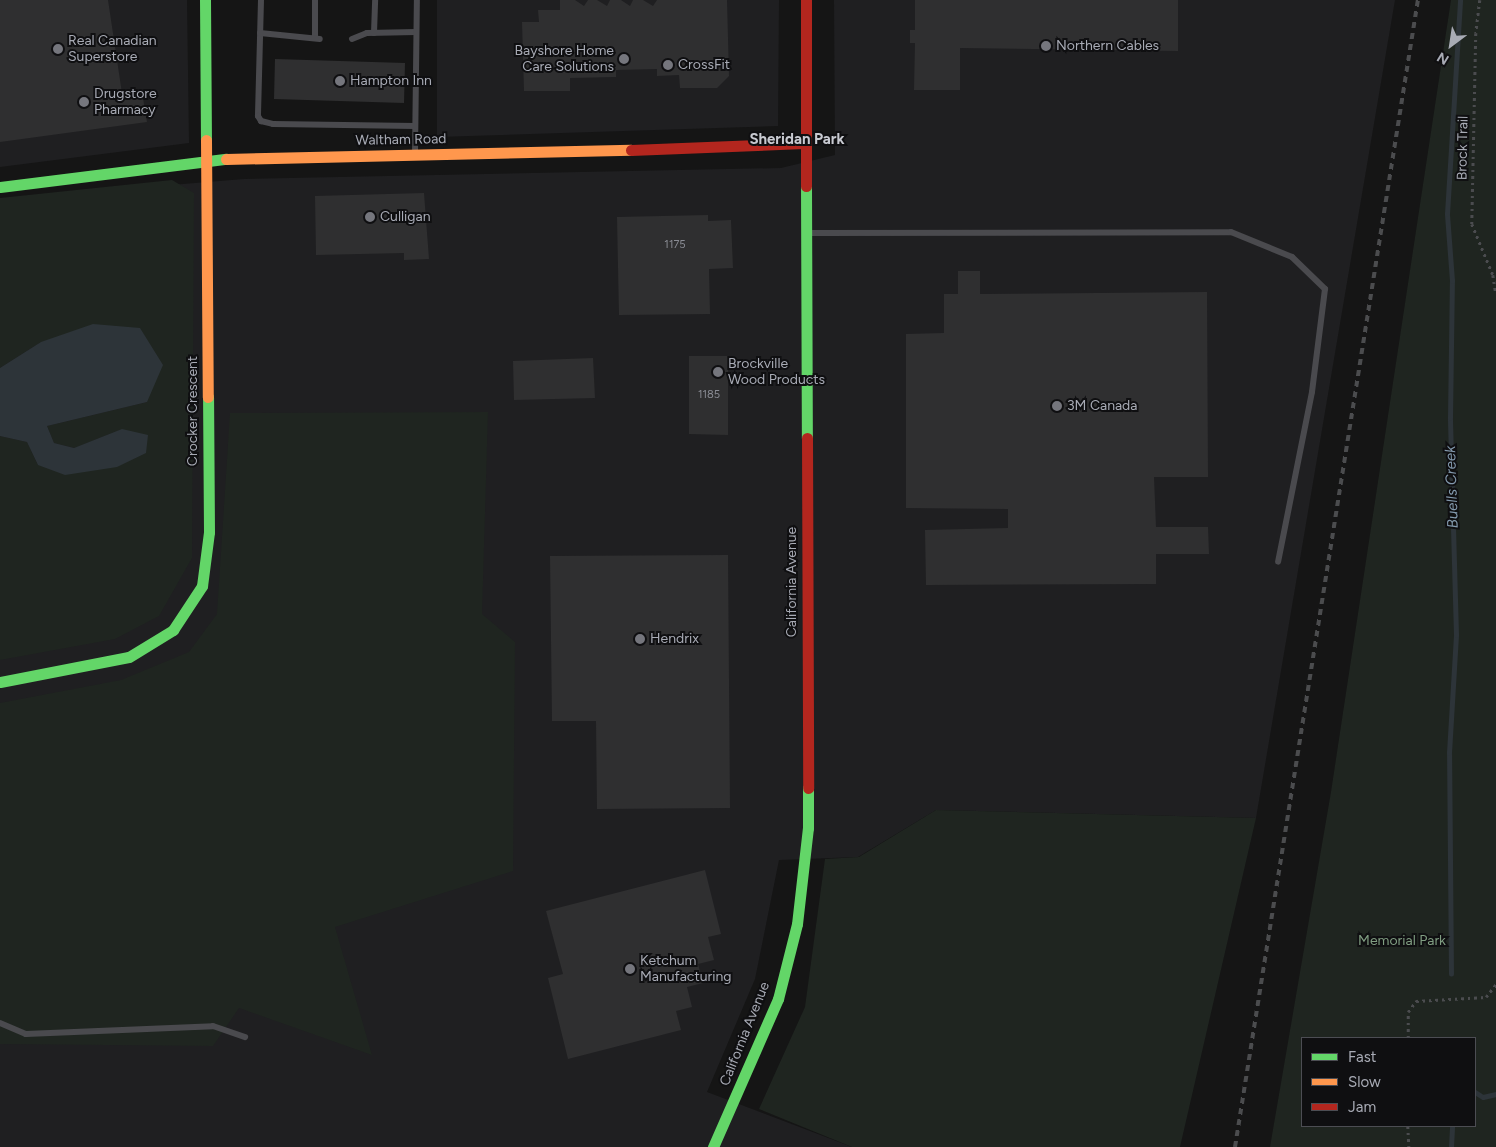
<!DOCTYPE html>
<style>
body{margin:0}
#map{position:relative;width:1496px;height:1147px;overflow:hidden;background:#151515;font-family:Figtree,sans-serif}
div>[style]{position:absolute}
.built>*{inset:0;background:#1f1f21}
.green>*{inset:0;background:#1f2520}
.water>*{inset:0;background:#2d3439}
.stream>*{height:4.5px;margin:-2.25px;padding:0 2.25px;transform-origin:2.25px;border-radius:2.25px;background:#2d3439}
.building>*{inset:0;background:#2f2f30}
.path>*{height:2.5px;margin-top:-1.25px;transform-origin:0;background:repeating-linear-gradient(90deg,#4b4c4f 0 2.5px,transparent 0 6.5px)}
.lane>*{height:6px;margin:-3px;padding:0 3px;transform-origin:3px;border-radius:3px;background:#4a4a4e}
.fast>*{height:11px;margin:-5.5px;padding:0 5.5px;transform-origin:5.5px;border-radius:5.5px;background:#63d668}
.slow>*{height:11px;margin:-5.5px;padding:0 5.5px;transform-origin:5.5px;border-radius:5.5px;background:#ff974d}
.jam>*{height:11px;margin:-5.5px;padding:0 5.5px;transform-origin:5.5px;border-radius:5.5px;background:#b3261e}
.rail>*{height:4px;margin-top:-2px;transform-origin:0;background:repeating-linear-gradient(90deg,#4b4c4e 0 6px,transparent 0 11px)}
.dots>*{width:14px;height:14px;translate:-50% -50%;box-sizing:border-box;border:2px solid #0f0f11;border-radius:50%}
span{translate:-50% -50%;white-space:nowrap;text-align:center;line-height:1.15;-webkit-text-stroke:4px #0f0f11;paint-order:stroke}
.number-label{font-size:11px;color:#8a8c94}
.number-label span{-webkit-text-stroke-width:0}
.poi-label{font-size:14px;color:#a8abb5}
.left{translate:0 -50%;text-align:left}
.right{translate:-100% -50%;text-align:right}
.street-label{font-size:14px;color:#a8abb5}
.park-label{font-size:14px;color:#809e82}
.neighbourhood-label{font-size:15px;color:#c8cad1;font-weight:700}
.water-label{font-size:15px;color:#8298ac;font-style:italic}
.legend{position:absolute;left:1301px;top:1037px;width:175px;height:90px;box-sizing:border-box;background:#0f0f11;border:1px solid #4c4d53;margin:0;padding:6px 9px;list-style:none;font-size:15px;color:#a8abb5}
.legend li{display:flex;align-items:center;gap:10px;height:25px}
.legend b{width:25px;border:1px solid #4c4d53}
.north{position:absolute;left:1426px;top:20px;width:50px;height:50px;-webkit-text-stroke:4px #0f0f11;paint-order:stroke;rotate:211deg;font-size:14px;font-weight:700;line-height:20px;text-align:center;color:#a8abb5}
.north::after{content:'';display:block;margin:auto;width:18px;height:22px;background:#a8abb5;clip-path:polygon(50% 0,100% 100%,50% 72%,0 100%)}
</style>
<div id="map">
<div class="built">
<div style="clip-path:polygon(0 0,187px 0,189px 143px,0 167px)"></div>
<div style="clip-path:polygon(437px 0,779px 0,778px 126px,437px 137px)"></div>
<div style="clip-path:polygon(834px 0,1395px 0,1256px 818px,936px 810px,858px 857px,779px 860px,755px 979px,707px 1092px,852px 1147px,0 1147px,0 199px,244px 179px,781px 168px,835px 155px)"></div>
</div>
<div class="green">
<div style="clip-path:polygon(evenodd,1451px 0,1496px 0,1496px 1147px,1270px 1147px,1331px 792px,1451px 0,1302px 1038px,1475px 1038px,1475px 1126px,1302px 1126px,1302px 1038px)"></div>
<div style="clip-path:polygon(172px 180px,194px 193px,192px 558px,159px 616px,115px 639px,0 660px,0 436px,27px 442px,38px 465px,122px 429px,75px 448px,54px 443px,47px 426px,147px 402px,41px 342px,0 368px,0 198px)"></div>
<div style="clip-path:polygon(488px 412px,482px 614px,515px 642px,513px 871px,335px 927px,372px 1055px,239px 1008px,213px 1046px,0 1044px,0 703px,121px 680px,189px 652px,217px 614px,230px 413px)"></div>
<div style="clip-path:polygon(936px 810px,1256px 818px,1180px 1147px,852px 1147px,759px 1109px,805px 1007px,825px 859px,859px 857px)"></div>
</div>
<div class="water">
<div style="clip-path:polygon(93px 324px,140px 328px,163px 365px,147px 402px,47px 426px,54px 443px,74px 448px,122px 429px,148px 435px,146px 453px,117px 467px,65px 475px,38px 465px,27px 442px,0 436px,0 368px,41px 342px)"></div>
</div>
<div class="stream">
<div style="left:1451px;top:974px;width:221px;rotate:-90.5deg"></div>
<div style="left:1449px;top:753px;width:118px;rotate:-86.6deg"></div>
<div style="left:1456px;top:635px;width:217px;rotate:-91.6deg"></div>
<div style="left:1450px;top:418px;width:137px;rotate:-89.2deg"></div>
<div style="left:1452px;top:281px;width:67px;rotate:-94.3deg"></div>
<div style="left:1447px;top:214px;width:214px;rotate:-86.5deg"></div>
<div style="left:1475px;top:1092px;width:9px;rotate:32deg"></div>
<div style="left:1483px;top:1097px;width:13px;rotate:-13deg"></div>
<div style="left:1451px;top:1147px;width:21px;rotate:-87deg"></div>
</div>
<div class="building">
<div style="clip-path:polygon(0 0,108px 0,123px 100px,143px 98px,147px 122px,0 142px)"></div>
<div style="clip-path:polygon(560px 0,575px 0,584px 6px,588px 0,597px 0,607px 6px,610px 0,621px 0,630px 6px,633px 0,643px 0,653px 6px,657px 0,727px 0,729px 76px,717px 88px,680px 88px,679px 75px,657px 76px,657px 69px,616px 70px,616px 77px,570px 78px,570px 91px,524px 91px,522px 22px,539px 22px,538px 10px,560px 10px)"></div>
<div style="clip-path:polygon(915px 0,1178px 0,1178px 51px,960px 48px,960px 90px,914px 90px,915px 43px,910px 43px,910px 30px,915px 30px)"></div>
<div style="clip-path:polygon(275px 59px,405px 63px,404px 103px,274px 99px)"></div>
<div style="clip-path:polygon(424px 193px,429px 259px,404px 260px,404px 253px,316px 255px,315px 196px)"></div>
<div style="clip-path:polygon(708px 215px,708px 221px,731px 220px,733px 268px,709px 269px,710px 314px,619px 315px,617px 217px)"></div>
<div style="clip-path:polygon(958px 271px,980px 271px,980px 294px,1207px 292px,1208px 477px,1154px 477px,1156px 527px,1208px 527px,1209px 554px,1156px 554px,1156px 584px,926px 585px,925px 530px,1008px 528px,1008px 509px,906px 508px,906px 334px,944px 333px,944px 294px,958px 294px)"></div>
<div style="clip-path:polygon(689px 356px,728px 356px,728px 435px,689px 434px)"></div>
<div style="clip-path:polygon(593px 358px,595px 398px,514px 400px,513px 361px)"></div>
<div style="clip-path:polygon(728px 555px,730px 808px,597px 809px,596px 721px,552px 721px,550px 556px)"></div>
<div style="clip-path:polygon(705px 870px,721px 934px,708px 937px,714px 960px,698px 964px,703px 983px,687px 987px,692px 1007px,676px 1011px,681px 1030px,568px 1059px,548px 978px,563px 974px,546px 911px)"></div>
</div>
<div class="path">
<div style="left:1480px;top:0;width:33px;rotate:97deg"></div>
<div style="left:1476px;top:33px;width:191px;rotate:91.2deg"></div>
<div style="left:1472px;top:224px;width:55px;rotate:67.6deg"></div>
<div style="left:1493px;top:275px;width:18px;rotate:81deg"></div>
<div style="left:1408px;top:1038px;width:26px;rotate:-90deg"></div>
<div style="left:1408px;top:1012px;width:14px;rotate:-54deg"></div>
<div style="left:1416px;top:1001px;width:70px;rotate:-3.3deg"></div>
<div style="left:1486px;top:997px;width:16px;rotate:-52deg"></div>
<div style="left:1408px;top:1126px;width:21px;rotate:87deg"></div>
</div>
<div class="lane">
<div style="left:261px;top:0;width:116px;rotate:91.5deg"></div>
<div style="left:258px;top:116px;width:6px;rotate:59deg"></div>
<div style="left:261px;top:121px;width:12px;rotate:14deg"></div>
<div style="left:273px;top:124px;width:142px;rotate:0.8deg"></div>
<div style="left:315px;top:0;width:38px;rotate:90deg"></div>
<div style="left:260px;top:33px;width:60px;rotate:5.7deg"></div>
<div style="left:374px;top:33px;width:33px;rotate:-88deg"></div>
<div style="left:352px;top:39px;width:16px;rotate:-22deg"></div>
<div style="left:367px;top:33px;width:49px;rotate:-1.2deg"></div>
<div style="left:415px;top:154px;width:154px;rotate:-89.3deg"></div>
<div style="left:809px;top:233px;width:422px;rotate:-0.1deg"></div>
<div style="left:1231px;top:232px;width:66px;rotate:22.3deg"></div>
<div style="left:1292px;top:257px;width:46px;rotate:44.1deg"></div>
<div style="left:1325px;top:289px;width:104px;rotate:97.2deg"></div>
<div style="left:1312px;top:392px;width:173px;rotate:101.3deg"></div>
<div style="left:0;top:1023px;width:28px;rotate:23deg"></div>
<div style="left:26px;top:1034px;width:187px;rotate:-2.4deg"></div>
<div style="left:213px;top:1026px;width:34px;rotate:19deg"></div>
</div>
<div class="fast">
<div style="left:205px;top:0;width:140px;rotate:89.6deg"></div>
<div style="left:806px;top:186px;width:252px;rotate:89.8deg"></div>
<div style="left:0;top:187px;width:228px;rotate:-7.1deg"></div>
<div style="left:0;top:682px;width:131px;rotate:-11deg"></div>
<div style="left:129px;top:657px;width:52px;rotate:-31.5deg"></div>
<div style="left:173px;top:630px;width:53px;rotate:-56.6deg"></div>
<div style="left:202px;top:586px;width:54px;rotate:-82.6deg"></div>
<div style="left:209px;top:532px;width:135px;rotate:-90.4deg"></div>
<div style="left:713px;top:1147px;width:162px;rotate:-66.3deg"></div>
<div style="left:778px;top:999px;width:77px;rotate:-75.8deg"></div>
<div style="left:797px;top:924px;width:97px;rotate:-83.5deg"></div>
<div style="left:808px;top:828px;width:40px;rotate:-90deg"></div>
</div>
<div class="slow">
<div style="left:206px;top:140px;width:257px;rotate:89.6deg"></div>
<div style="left:226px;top:159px;width:405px;rotate:-1.3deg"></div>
</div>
<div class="jam">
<div style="left:806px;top:0;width:186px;rotate:90deg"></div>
<div style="left:631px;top:150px;width:173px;rotate:-2.3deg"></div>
<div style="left:807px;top:438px;width:350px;rotate:89.8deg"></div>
</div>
<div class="rail">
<div style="left:1235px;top:1147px;width:1162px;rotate:-80.94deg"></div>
</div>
<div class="dots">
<div style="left:1046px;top:46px;background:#75767d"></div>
<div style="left:58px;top:49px;background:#75767d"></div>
<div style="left:624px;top:59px;background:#75767d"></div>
<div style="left:668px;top:65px;background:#75767d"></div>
<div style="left:340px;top:81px;background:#75767d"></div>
<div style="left:84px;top:102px;background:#75767d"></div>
<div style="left:370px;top:217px;background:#75767d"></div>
<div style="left:718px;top:372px;background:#75767d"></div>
<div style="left:1057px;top:406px;background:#75767d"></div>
<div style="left:640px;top:639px;background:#75767d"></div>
<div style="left:630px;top:969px;background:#75767d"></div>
</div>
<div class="number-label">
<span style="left:675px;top:245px">1175</span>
<span style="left:709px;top:395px">1185</span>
</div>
<div class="poi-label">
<span class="left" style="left:68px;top:49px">Real Canadian<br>Superstore</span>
<span class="left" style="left:1056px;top:46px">Northern Cables</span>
<span class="right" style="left:614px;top:59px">Bayshore Home<br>Care Solutions</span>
<span class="left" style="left:678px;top:65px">CrossFit</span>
<span class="left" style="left:350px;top:81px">Hampton Inn</span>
<span class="left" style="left:94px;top:102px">Drugstore<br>Pharmacy</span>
<span class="left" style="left:380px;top:217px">Culligan</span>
<span class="left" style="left:728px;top:372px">Brockville<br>Wood Products</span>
<span class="left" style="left:1067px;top:406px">3M Canada</span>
<span class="left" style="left:650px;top:639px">Hendrix</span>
<span class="left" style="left:640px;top:969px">Ketchum<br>Manufacturing</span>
</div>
<div class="street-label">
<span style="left:401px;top:140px;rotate:-1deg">Waltham Road</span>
<span style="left:1463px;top:148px;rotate:-89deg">Brock Trail</span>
<span style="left:193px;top:411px;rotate:-90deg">Crocker Crescent</span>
<span style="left:792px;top:582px;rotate:-90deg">California Avenue</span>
<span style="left:745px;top:1034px;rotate:-68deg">California Avenue</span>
</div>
<div class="park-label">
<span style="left:1402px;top:941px">Memorial Park</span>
</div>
<div class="neighbourhood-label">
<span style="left:797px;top:140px">Sheridan Park</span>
</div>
<div class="water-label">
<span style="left:1452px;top:487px;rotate:-92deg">Buells Creek</span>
</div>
<ul class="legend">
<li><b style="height:6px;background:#63d668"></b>Fast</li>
<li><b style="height:6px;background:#ff974d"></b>Slow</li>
<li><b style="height:6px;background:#b3261e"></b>Jam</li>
</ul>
<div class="north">N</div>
</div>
